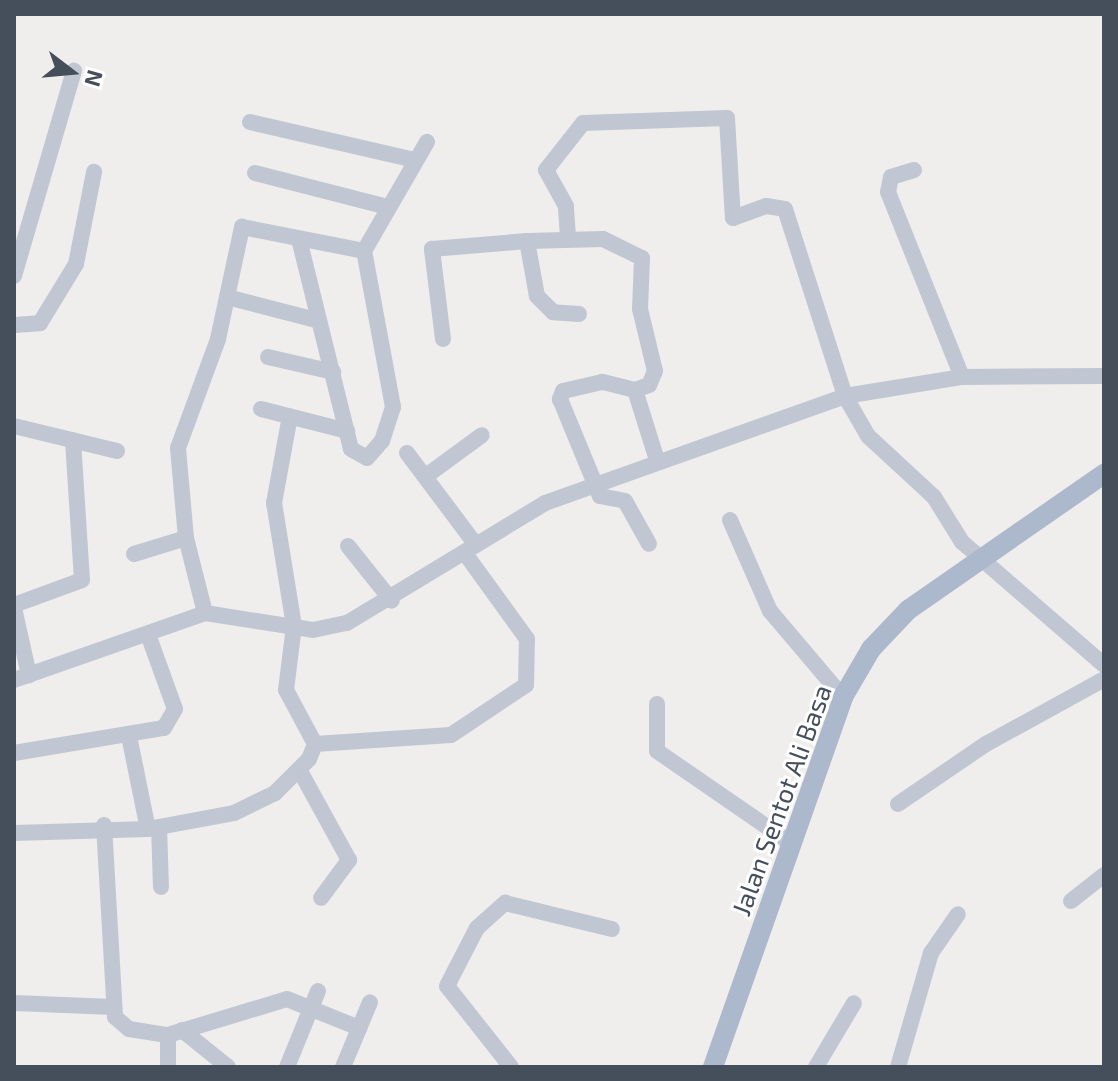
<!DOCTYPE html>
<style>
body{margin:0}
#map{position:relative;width:1118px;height:1081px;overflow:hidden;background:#f0eded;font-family:"Exo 2",sans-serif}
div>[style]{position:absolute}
.minor>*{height:16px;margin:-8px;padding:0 8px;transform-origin:8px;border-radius:8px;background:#c0c7d3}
.major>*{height:20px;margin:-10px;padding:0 10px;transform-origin:10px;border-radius:10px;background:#acb9cd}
span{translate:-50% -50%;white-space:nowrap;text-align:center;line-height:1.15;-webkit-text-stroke:6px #fff;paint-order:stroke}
.street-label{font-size:26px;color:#454e5b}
.frame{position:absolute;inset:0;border:16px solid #454e5b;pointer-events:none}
.north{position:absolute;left:32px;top:32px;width:80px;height:80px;-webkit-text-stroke:6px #fff;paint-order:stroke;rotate:106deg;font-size:22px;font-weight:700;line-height:32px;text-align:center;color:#454e5b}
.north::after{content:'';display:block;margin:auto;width:28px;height:36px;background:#454e5b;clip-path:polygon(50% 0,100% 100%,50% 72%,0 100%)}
</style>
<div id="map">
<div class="minor">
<div style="left:250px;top:122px;width:168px;rotate:13deg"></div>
<div style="left:914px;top:170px;width:24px;rotate:163deg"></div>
<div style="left:891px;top:177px;width:15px;rotate:101deg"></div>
<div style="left:888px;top:192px;width:199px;rotate:68.2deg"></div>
<div style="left:255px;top:173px;width:136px;rotate:14.4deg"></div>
<div style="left:568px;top:237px;width:31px;rotate:-94deg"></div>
<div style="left:566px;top:206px;width:41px;rotate:-119.1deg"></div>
<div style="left:546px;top:170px;width:60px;rotate:-51.8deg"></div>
<div style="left:583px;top:123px;width:144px;rotate:-2deg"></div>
<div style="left:727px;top:118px;width:100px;rotate:86.6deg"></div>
<div style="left:733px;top:218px;width:35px;rotate:-20deg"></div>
<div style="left:766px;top:206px;width:19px;rotate:9deg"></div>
<div style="left:785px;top:209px;width:196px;rotate:72.2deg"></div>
<div style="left:845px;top:396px;width:46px;rotate:60.1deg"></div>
<div style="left:868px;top:436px;width:90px;rotate:42.7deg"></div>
<div style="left:934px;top:497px;width:53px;rotate:58.1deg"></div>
<div style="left:962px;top:542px;width:188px;rotate:40.9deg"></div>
<div style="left:299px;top:239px;width:216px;rotate:76.1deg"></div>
<div style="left:351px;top:449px;width:18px;rotate:29deg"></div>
<div style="left:367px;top:458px;width:23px;rotate:-49deg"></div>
<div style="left:382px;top:441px;width:36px;rotate:-72deg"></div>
<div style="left:393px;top:407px;width:159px;rotate:-100.5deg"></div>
<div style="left:364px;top:251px;width:126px;rotate:-60deg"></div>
<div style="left:14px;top:276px;width:214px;rotate:-73.7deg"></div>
<div style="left:227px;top:297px;width:92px;rotate:14.5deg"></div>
<div style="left:579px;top:314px;width:26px;rotate:-176deg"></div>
<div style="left:553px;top:312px;width:23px;rotate:-135deg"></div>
<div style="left:537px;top:296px;width:56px;rotate:-100.3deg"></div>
<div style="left:527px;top:241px;width:76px;rotate:-1.5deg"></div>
<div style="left:603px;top:239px;width:43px;rotate:26deg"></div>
<div style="left:642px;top:258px;width:51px;rotate:92.2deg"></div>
<div style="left:640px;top:309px;width:64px;rotate:76.4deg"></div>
<div style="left:655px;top:371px;width:15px;rotate:113deg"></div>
<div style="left:649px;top:385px;width:15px;rotate:160deg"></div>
<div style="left:635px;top:390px;width:73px;rotate:72.6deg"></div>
<div style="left:14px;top:325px;width:26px;rotate:-4deg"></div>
<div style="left:40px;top:323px;width:69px;rotate:-58.6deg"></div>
<div style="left:76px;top:264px;width:94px;rotate:-78.9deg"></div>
<div style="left:443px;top:339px;width:91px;rotate:-97deg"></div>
<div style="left:432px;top:249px;width:95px;rotate:-4.8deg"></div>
<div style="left:268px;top:357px;width:67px;rotate:13deg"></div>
<div style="left:635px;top:390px;width:34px;rotate:-166deg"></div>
<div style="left:602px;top:382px;width:40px;rotate:167deg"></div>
<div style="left:563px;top:391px;width:9px;rotate:111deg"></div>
<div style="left:560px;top:399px;width:105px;rotate:67.6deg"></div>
<div style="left:600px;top:496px;width:25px;rotate:11deg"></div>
<div style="left:625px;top:501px;width:49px;rotate:60.8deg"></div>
<div style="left:261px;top:409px;width:89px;rotate:14.3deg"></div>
<div style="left:14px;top:426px;width:106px;rotate:13.6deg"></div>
<div style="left:407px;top:453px;width:115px;rotate:53.1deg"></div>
<div style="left:426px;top:476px;width:69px;rotate:-36.2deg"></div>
<div style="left:730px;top:520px;width:99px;rotate:66.3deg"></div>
<div style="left:770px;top:611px;width:113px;rotate:49.7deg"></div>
<div style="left:348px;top:546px;width:70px;rotate:51.3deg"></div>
<div style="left:134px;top:554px;width:54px;rotate:-17.1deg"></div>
<div style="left:14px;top:605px;width:72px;rotate:-20.2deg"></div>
<div style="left:82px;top:580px;width:140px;rotate:-93.7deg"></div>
<div style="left:14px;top:608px;width:69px;rotate:77.4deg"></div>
<div style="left:205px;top:613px;width:77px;rotate:-104.2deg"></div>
<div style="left:186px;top:538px;width:90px;rotate:-95.1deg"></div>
<div style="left:178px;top:448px;width:116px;rotate:-69.8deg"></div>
<div style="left:218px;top:339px;width:115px;rotate:-77.9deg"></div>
<div style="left:242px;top:227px;width:124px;rotate:11.1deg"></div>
<div style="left:14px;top:680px;width:202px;rotate:-19.3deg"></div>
<div style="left:205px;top:613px;width:109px;rotate:8.9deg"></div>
<div style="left:313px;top:630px;width:35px;rotate:-12deg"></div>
<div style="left:347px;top:623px;width:232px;rotate:-31.2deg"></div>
<div style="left:545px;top:503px;width:319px;rotate:-19.6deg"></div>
<div style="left:845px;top:396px;width:119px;rotate:-9.2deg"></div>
<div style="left:962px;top:377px;width:142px;rotate:-0.4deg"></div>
<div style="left:657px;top:704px;width:47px;rotate:90deg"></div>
<div style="left:657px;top:751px;width:164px;rotate:34.6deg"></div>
<div style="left:129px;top:736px;width:95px;rotate:78.5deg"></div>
<div style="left:315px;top:744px;width:136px;rotate:-3.8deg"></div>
<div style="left:451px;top:735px;width:90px;rotate:-33.7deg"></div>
<div style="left:526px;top:685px;width:46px;rotate:-88.8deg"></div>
<div style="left:527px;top:639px;width:107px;rotate:-125.9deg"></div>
<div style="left:14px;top:753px;width:152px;rotate:-9.5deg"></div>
<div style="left:164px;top:728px;width:22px;rotate:-60deg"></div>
<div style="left:175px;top:709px;width:77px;rotate:-109.9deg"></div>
<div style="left:300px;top:771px;width:102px;rotate:61.2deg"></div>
<div style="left:349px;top:860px;width:47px;rotate:126.4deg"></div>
<div style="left:898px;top:804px;width:107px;rotate:-34.3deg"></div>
<div style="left:986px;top:744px;width:135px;rotate:-28.8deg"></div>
<div style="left:104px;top:825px;width:192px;rotate:86.7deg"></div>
<div style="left:115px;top:1017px;width:18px;rotate:41deg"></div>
<div style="left:129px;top:1029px;width:39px;rotate:9deg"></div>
<div style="left:168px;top:1035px;width:32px;rotate:90deg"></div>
<div style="left:159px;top:827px;width:60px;rotate:88.1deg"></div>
<div style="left:14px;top:833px;width:134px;rotate:-1.7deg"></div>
<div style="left:148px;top:829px;width:87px;rotate:-10.5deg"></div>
<div style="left:234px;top:813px;width:46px;rotate:-26deg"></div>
<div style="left:275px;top:793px;width:48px;rotate:-45deg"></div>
<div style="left:309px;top:759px;width:16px;rotate:-68deg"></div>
<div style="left:315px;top:744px;width:61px;rotate:-118.2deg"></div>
<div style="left:286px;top:690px;width:64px;rotate:-82.9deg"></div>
<div style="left:294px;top:626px;width:125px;rotate:-99.2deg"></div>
<div style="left:274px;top:503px;width:88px;rotate:-79.6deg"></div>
<div style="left:1071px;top:901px;width:42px;rotate:-38.2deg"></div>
<div style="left:14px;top:1003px;width:99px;rotate:2.3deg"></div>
<div style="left:182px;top:1030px;width:59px;rotate:38.8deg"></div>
<div style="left:168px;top:1035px;width:124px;rotate:-16.8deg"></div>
<div style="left:287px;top:999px;width:78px;rotate:21.9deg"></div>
<div style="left:287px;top:1067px;width:82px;rotate:-67.8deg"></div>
<div style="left:343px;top:1067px;width:70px;rotate:-67.4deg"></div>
<div style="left:511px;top:1067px;width:103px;rotate:-128.3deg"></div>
<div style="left:447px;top:986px;width:65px;rotate:-62.7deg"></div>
<div style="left:477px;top:928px;width:38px;rotate:-42deg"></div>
<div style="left:505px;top:903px;width:110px;rotate:13.7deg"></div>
<div style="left:816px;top:1067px;width:74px;rotate:-59.3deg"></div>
<div style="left:898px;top:1067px;width:119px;rotate:-73.9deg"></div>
<div style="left:931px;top:953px;width:47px;rotate:-55.3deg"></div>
</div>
<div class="major">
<div style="left:713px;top:1067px;width:392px;rotate:-70.6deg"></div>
<div style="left:843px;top:697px;width:56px;rotate:-59.7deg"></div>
<div style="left:871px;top:649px;width:54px;rotate:-46.5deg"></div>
<div style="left:908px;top:610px;width:239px;rotate:-34.8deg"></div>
</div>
<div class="street-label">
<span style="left:781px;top:800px;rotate:-70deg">Jalan Sentot Ali Basa</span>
</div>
<div class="frame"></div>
<div class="north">N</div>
</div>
